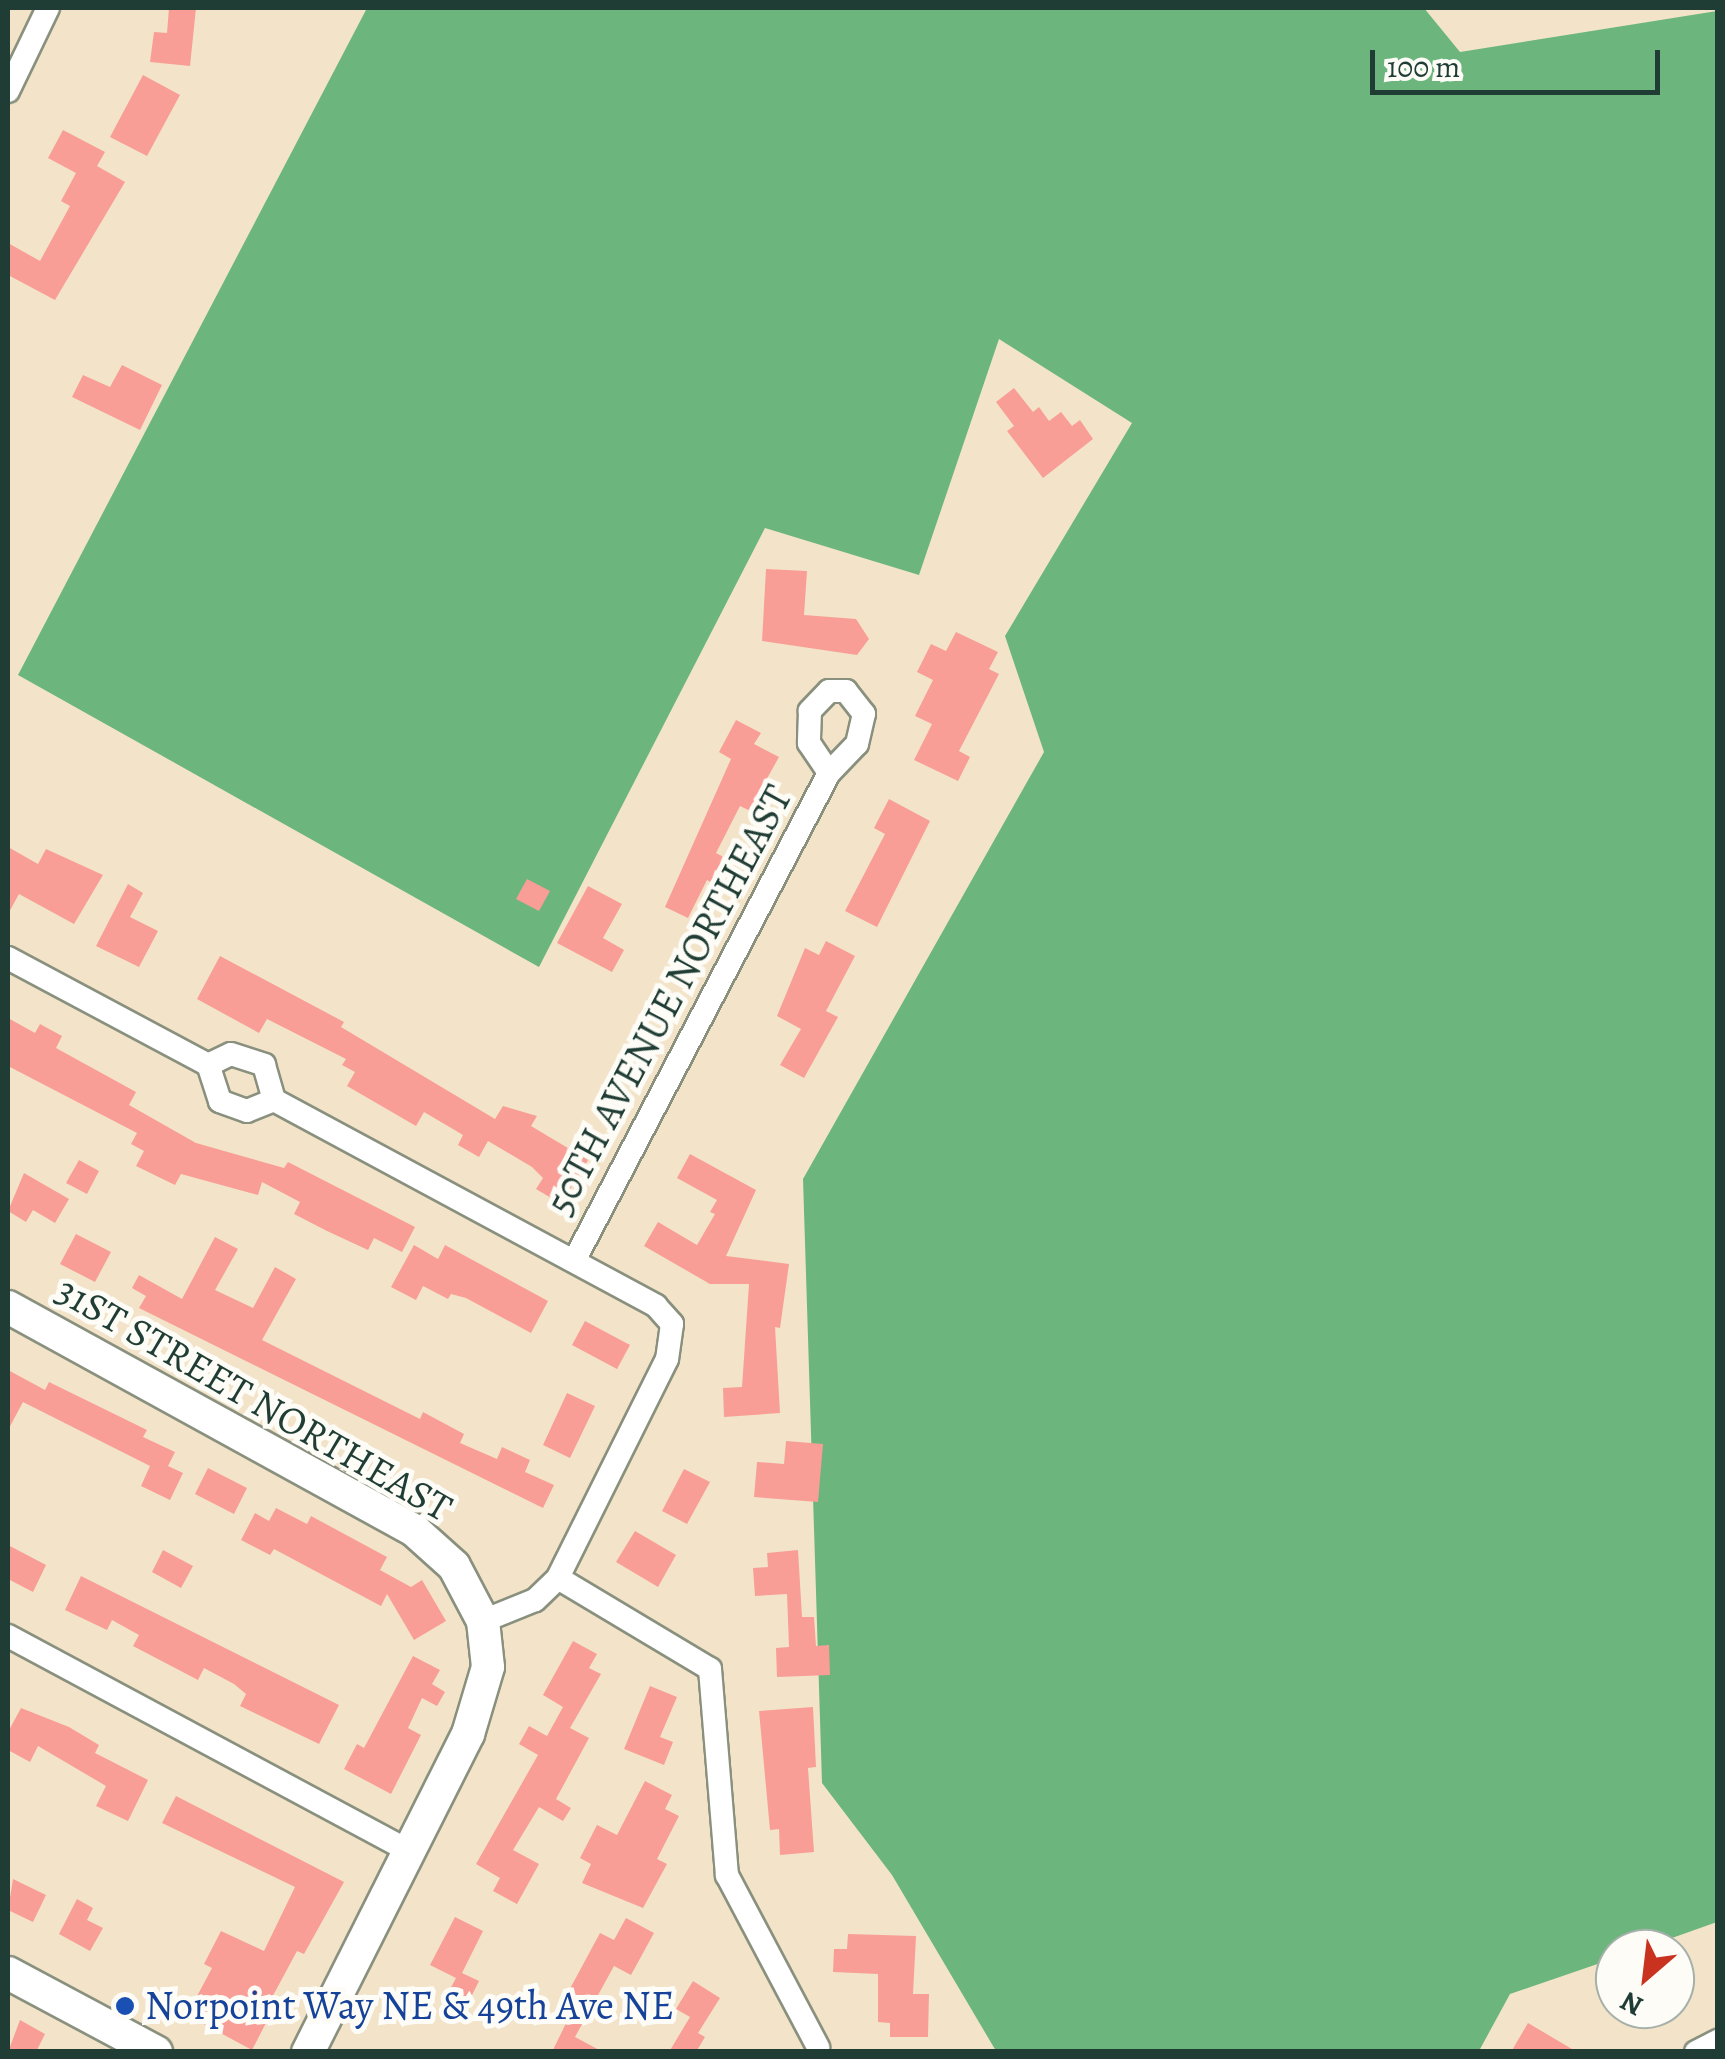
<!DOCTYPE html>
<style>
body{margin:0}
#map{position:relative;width:1725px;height:2059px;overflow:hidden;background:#f3e4c9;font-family:Alegreya,serif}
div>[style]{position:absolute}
.forest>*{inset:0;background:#6cb67e}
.building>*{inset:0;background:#f89e96}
.roads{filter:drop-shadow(2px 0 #89907e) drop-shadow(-2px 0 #89907e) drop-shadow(0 2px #89907e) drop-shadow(0 -2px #89907e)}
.street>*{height:22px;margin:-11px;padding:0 11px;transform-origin:11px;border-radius:11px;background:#fff}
.secondary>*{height:32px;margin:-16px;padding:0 16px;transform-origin:16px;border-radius:16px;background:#fff}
.dots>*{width:28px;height:28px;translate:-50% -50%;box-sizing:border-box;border:5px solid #fdfcf7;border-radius:50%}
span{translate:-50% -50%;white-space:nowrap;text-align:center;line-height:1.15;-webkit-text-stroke:10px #fdfcf7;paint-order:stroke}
.street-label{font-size:40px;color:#1f3d34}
.transit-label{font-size:40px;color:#164399}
.left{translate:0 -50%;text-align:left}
.frame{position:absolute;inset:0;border:10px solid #1f3d34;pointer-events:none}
.north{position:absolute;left:1595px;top:1929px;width:100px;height:100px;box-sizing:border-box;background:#fdfcf7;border:2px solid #a4b0a9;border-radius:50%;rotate:208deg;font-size:28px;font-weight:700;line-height:40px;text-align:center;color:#1f3d34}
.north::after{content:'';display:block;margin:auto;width:35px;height:45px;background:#c8321e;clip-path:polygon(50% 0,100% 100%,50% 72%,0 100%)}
.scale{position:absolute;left:1370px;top:50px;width:290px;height:45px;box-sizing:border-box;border:5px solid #1f3d34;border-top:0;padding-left:12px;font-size:30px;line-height:35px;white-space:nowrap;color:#1f3d34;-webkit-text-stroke:8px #fdfcf7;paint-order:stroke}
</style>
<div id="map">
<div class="forest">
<div style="clip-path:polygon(367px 8px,1424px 8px,1460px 52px,1717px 11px,1717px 1922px,1641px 1949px,1615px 1949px,1615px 1958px,1510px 1994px,1479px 2051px,996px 2051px,892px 1875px,822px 1783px,803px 1179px,1044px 752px,1005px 636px,1132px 423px,999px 339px,919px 575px,765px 528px,539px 967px,18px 675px)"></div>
</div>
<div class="building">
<div style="clip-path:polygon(169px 8px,196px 8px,190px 66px,150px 62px,154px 32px,167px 33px)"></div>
<div style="clip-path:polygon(143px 75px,180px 95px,147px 156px,110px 137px)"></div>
<div style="clip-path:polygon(63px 130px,105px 152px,97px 166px,125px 182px,55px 300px,8px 275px,8px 243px,40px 261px,70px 206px,61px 201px,76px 173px,48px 158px)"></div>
<div style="clip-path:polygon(122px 365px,162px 385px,140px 430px,72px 397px,83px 375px,110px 387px)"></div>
<div style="clip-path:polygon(1014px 388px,1033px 412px,1039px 407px,1049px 421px,1061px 412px,1072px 426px,1080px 420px,1093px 439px,1043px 478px,1007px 431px,1014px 426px,996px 402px)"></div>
<div style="clip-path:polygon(766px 569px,807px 571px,804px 615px,856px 619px,869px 639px,857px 655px,762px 641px)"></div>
<div style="clip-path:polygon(956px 632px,998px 652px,989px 669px,999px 674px,959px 751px,970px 757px,958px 781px,914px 760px,932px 724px,915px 716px,933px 680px,917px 672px,931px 644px,946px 651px)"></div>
<div style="clip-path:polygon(736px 720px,761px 733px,754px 744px,779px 757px,760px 791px,773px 797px,763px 817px,740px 806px,716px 853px,731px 861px,718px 886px,707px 880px,688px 918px,665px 907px,731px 759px,719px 752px)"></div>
<div style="clip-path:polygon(889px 799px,930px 821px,877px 927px,845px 911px,885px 834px,874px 828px)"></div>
<div style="clip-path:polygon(8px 847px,38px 864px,46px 849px,103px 875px,74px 924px,19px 894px,8px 914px)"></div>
<div style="clip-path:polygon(527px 879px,550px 891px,539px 911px,516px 899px)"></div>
<div style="clip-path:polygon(128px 884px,143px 893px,130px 917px,158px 931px,139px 967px,96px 946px)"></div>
<div style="clip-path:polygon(588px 886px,622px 904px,603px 938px,624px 950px,612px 972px,557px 943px)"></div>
<div style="clip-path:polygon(826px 941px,855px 956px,826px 1011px,838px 1017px,804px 1078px,780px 1065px,801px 1029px,777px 1016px,805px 948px,819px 955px)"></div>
<div style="clip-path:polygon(220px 956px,344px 1022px,341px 1027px,495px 1119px,503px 1106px,537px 1116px,531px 1126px,588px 1160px,561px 1204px,536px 1189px,543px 1178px,532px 1167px,488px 1141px,479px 1157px,458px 1145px,463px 1135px,424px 1112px,416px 1126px,347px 1086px,355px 1072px,342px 1065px,346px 1059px,267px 1019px,259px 1033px,197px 999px)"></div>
<div style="clip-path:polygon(8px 1018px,35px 1033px,40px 1024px,62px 1036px,56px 1048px,136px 1092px,129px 1105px,196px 1143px,284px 1168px,288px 1162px,415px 1227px,402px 1252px,374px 1238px,368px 1250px,327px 1231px,294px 1214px,300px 1202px,262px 1182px,258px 1195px,181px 1174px,175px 1185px,136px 1166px,144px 1151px,131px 1144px,137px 1133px,8px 1066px)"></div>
<div style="clip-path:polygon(690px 1154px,756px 1190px,726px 1256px,789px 1264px,780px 1328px,775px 1327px,780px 1413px,724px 1417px,723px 1388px,742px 1387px,749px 1284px,710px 1284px,644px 1246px,658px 1222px,697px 1245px,715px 1214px,710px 1212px,717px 1200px,677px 1178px)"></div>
<div style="clip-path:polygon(79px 1160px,99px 1171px,87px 1194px,66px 1183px)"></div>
<div style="clip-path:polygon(24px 1173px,69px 1199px,55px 1223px,33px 1210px,26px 1222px,8px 1211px)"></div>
<div style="clip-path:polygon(76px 1234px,111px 1252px,95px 1282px,60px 1264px)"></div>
<div style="clip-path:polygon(215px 1237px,238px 1249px,215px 1290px,253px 1308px,275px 1267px,296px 1279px,262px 1340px,420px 1419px,423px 1412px,464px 1434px,460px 1443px,497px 1459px,502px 1447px,530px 1460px,525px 1472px,554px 1485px,543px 1508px,139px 1308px,146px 1296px,132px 1288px,139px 1275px,182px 1299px)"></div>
<div style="clip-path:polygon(414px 1245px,438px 1259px,445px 1245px,548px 1301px,531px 1333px,466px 1298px,451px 1294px,448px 1299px,423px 1286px,416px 1300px,391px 1287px)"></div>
<div style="clip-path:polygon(585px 1321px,630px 1345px,617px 1369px,572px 1345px)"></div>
<div style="clip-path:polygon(8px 1370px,45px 1390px,49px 1382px,147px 1430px,143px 1437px,175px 1452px,168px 1466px,183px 1473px,170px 1500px,141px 1486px,150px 1466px,23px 1402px,8px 1430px)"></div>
<div style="clip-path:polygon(567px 1393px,595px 1406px,570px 1458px,543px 1445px)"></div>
<div style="clip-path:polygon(786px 1441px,823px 1444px,818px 1502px,754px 1497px,757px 1462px,784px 1464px)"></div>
<div style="clip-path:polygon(208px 1468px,247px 1488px,234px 1514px,195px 1494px)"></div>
<div style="clip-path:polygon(684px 1469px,710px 1482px,687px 1524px,662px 1511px)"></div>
<div style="clip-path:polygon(276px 1508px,307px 1524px,311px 1516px,387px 1557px,380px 1570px,411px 1587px,422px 1580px,446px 1621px,414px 1640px,387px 1594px,381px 1606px,274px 1549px,270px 1555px,241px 1540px,255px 1513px,269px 1521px)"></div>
<div style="clip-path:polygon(635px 1531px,676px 1555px,658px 1587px,616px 1562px)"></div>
<div style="clip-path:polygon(8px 1545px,46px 1565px,33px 1592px,8px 1579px)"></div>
<div style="clip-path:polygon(163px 1550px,193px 1566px,181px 1588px,152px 1572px)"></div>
<div style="clip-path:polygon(798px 1550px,802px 1617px,814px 1617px,816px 1646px,829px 1645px,830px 1675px,777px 1677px,776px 1648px,789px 1647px,787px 1594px,755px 1596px,753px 1568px,768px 1567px,767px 1553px)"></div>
<div style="clip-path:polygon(81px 1576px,339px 1705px,319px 1744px,240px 1706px,246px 1694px,234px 1684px,204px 1668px,198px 1680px,133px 1646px,139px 1635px,112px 1620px,107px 1630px,65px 1610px)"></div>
<div style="clip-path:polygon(573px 1641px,597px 1654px,589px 1668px,601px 1674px,570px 1728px,589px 1738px,556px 1799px,571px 1808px,563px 1821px,539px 1807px,513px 1850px,539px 1864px,517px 1904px,493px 1891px,500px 1878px,476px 1864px,538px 1755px,519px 1744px,529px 1726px,547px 1736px,563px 1707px,543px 1695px)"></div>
<div style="clip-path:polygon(413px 1656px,440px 1670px,432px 1684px,445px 1692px,437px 1706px,422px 1698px,408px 1728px,421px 1735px,391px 1794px,344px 1769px,357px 1744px,364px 1748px)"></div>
<div style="clip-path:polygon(650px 1686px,677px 1697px,660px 1737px,673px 1742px,664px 1765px,624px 1749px)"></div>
<div style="clip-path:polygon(813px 1707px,816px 1767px,808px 1768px,814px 1852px,780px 1855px,779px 1829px,770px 1830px,759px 1711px)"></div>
<div style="clip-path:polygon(21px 1708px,69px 1727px,99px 1745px,95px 1753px,148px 1780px,128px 1821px,96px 1806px,106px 1786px,38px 1746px,30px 1762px,8px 1750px,8px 1732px)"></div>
<div style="clip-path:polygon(645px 1781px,672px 1795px,665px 1809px,679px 1816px,657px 1859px,667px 1864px,643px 1908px,582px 1883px,591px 1864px,580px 1858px,597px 1825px,617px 1835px)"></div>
<div style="clip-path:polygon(176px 1796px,344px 1882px,304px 1954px,297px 1951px,262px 2016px,268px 2019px,252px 2050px,187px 2015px,212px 1968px,204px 1964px,221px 1931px,264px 1951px,295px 1887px,162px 1823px)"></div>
<div style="clip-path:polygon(13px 1879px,46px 1895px,33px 1922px,8px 1910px)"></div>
<div style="clip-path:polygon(77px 1899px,93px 1908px,87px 1920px,103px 1928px,90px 1951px,59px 1934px)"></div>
<div style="clip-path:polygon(455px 1917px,483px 1931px,462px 1973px,479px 1981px,469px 2001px,449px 1991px,456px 1978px,430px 1965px)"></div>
<div style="clip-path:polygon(626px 1918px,654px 1933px,631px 1975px,614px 1966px,575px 2037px,603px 2052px,552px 2052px,570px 2015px,559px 2009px,600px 1933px,614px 1940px)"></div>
<div style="clip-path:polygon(848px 1934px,916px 1936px,913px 1994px,929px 1994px,928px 2037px,890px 2037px,890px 2023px,878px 2022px,878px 1974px,833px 1972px,834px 1949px,847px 1949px)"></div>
<div style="clip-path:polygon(693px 1981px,720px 1998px,698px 2033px,705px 2037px,696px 2052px,669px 2052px,690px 2017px,676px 2009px)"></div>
<div style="clip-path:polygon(20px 2020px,45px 2034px,36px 2052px,8px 2052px)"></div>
<div style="clip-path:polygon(1528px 2023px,1577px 2052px,1511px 2052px)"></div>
</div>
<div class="roads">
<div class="street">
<div style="left:8px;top:91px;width:92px;rotate:-64.3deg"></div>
<div style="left:8px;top:958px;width:227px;rotate:28.1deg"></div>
<div style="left:231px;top:1054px;width:35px;rotate:18deg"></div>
<div style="left:264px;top:1065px;width:36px;rotate:74deg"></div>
<div style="left:274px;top:1100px;width:29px;rotate:158deg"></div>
<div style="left:247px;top:1111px;width:29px;rotate:-160deg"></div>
<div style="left:220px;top:1101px;width:38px;rotate:-108deg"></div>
<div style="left:208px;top:1065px;width:25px;rotate:-26deg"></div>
<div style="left:274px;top:1100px;width:434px;rotate:28.3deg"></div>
<div style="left:656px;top:1306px;width:24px;rotate:48deg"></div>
<div style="left:672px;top:1324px;width:35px;rotate:98deg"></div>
<div style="left:667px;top:1359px;width:245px;rotate:116.5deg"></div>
<div style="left:558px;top:1578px;width:32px;rotate:136deg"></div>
<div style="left:535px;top:1600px;width:56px;rotate:158deg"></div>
<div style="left:574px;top:1261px;width:551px;rotate:-62.41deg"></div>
<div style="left:829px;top:773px;width:40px;rotate:-46deg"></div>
<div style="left:857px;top:744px;width:31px;rotate:-77deg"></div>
<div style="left:864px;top:714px;width:29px;rotate:-128deg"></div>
<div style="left:846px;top:691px;width:17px;rotate:180deg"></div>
<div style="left:829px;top:691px;width:28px;rotate:134deg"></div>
<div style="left:810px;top:711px;width:32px;rotate:92deg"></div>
<div style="left:809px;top:743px;width:36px;rotate:56deg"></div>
<div style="left:558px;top:1578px;width:177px;rotate:30.9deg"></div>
<div style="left:710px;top:1669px;width:207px;rotate:85.3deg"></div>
<div style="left:727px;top:1875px;width:195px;rotate:62.1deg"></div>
<div style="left:8px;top:1636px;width:457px;rotate:28.2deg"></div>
<div style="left:1696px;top:2052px;width:25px;rotate:-27deg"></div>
</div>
<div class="secondary">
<div style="left:8px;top:1307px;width:465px;rotate:28.8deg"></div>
<div style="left:415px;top:1531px;width:52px;rotate:41.9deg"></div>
<div style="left:454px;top:1566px;width:62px;rotate:62.2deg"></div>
<div style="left:483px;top:1621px;width:46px;rotate:83.8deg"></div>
<div style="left:488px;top:1667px;width:70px;rotate:106.6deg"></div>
<div style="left:468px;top:1734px;width:356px;rotate:116.7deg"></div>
<div style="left:8px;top:1973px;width:168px;rotate:28.1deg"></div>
</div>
</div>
<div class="dots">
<div style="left:125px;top:2006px;background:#1a4fb4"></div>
</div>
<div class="street-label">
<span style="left:669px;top:1000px;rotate:-62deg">50TH AVENUE NORTHEAST</span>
<span style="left:254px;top:1399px;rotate:30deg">31ST STREET NORTHEAST</span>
</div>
<div class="transit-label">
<span class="left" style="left:145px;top:2006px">Norpoint Way NE &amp; 49th Ave NE</span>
</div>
<div class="frame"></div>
<div class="north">N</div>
<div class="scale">100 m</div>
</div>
